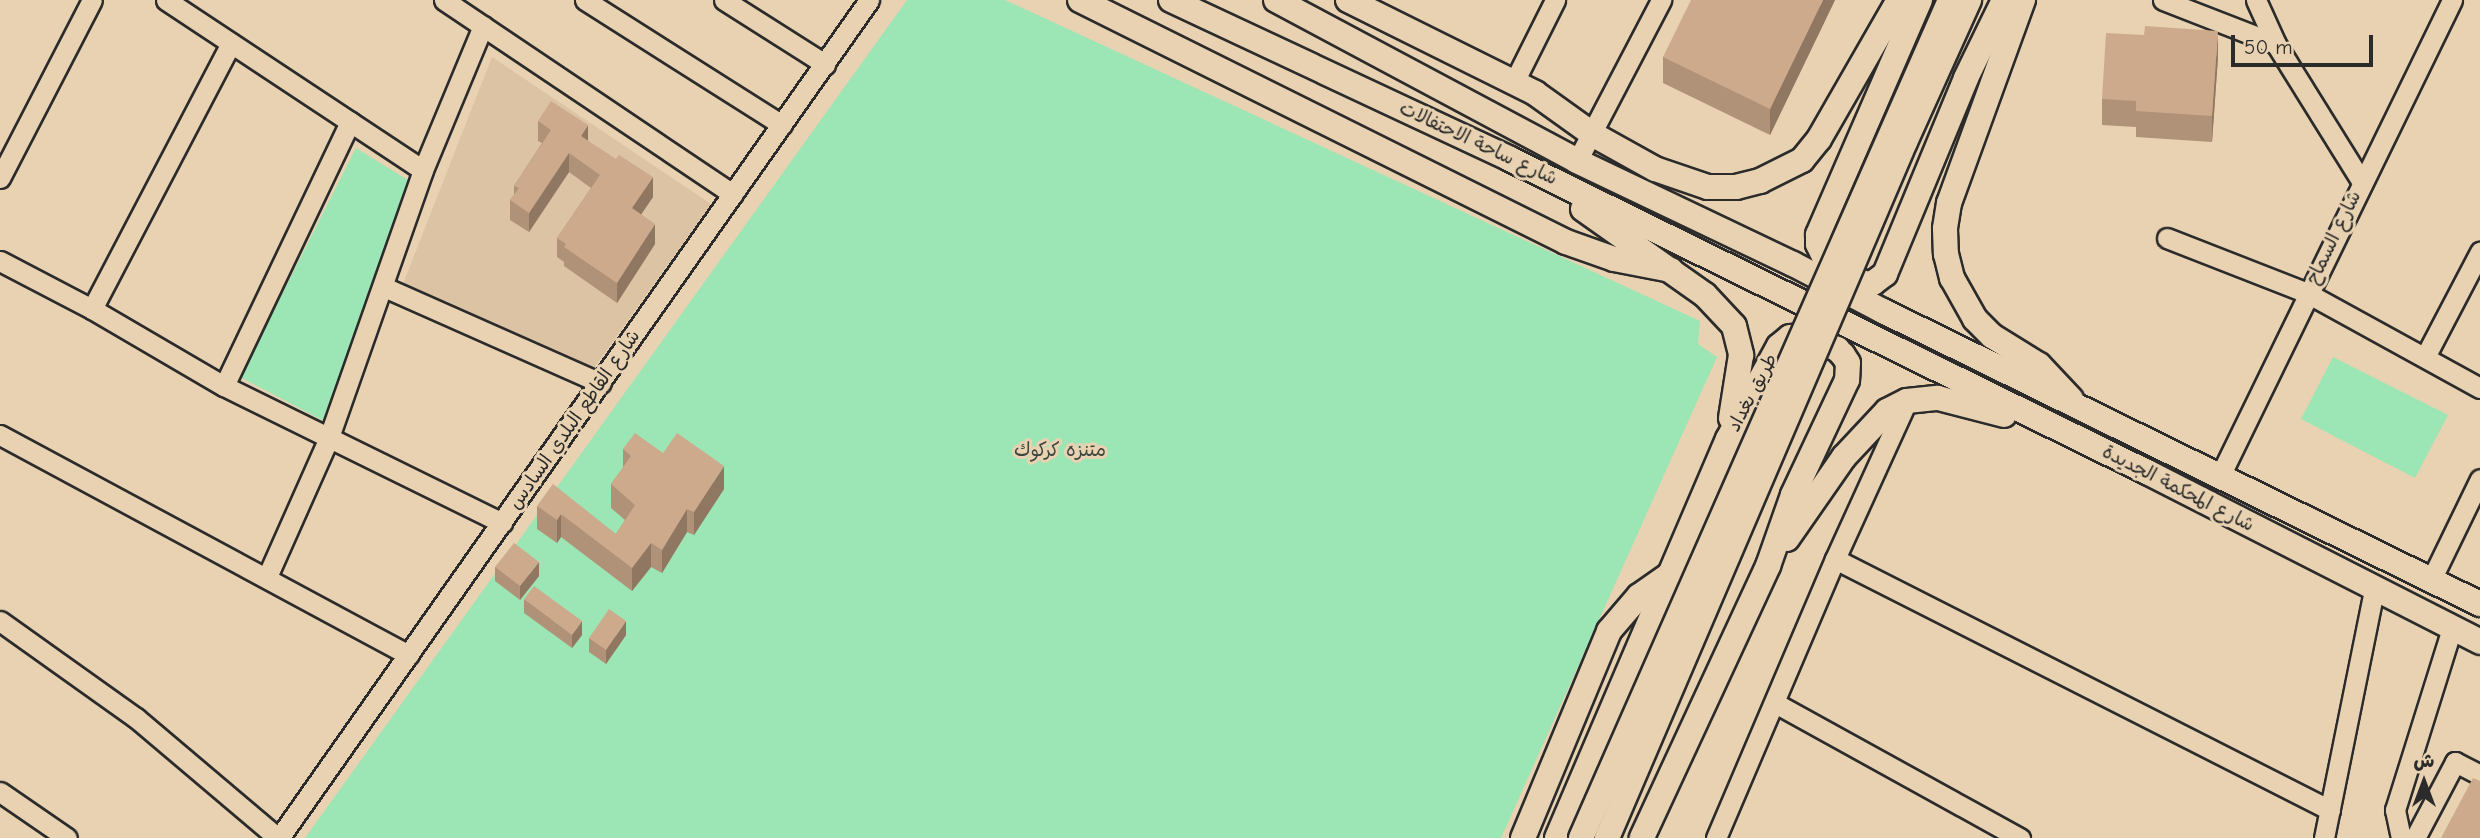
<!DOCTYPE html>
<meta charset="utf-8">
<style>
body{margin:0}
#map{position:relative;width:2480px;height:838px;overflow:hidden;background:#e8d2b1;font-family:"Comic Neue","Playpen Sans Arabic",sans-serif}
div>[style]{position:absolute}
.built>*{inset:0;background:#dcc3a4}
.green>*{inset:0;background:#9ce5b4}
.roads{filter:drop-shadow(2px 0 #2b2b2b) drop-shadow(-2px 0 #2b2b2b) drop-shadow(0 2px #2b2b2b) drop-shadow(0 -2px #2b2b2b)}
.minor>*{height:19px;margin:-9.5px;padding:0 9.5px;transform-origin:9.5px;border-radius:9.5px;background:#e8d2b1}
.major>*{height:24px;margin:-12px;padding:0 12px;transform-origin:12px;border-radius:12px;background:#e8d2b1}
.bridges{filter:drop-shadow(2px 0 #2b2b2b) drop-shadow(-2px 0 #2b2b2b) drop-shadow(0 2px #2b2b2b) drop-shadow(0 -2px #2b2b2b)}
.major-bridge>*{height:24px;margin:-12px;padding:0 12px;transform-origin:12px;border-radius:12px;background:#e8d2b1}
.wall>*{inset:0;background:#b09278}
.shaded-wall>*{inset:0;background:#907762}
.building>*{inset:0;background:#cdaa8c}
span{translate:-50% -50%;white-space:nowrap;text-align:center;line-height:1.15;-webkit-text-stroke:6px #e8d2b1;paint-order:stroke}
.street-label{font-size:19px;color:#2b2b2b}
.park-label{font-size:19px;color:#3c4740}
.north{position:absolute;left:2389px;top:747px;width:70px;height:70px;-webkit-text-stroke:5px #e8d2b1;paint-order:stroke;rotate:0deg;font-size:19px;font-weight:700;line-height:28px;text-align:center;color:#2b2b2b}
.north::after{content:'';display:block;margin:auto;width:24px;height:32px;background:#2b2b2b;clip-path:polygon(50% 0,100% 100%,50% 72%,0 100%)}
.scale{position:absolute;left:2231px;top:35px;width:142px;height:32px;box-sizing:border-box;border:4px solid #2b2b2b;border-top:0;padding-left:9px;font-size:21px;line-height:24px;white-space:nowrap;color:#2b2b2b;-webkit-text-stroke:5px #e8d2b1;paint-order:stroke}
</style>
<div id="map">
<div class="built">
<div style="clip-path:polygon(492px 57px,711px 204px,594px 368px,403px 284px)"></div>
</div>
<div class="green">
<div style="clip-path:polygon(907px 0,1005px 0,1700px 321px,1698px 344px,1717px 357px,1501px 838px,305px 838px)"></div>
<div style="clip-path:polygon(356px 148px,411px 182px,324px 421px,240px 377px)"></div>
<div style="clip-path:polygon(2333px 357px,2448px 415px,2415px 478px,2301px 419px)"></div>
</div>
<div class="roads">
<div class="minor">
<div style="left:166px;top:0;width:308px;rotate:33.5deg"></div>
<div style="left:444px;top:0;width:348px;rotate:33.9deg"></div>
<div style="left:585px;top:0;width:233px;rotate:32.4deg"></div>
<div style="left:724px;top:0;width:120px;rotate:32.4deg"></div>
<div style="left:2163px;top:0;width:121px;rotate:21.3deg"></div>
<div style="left:2256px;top:0;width:48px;rotate:65.6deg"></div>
<div style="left:2276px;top:44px;width:163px;rotate:58.1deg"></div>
<div style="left:1514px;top:82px;width:92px;rotate:-63.4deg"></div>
<div style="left:1577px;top:161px;width:182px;rotate:-62.4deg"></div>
<div style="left:0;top:178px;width:200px;rotate:-62.7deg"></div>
<div style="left:2167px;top:238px;width:150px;rotate:21.4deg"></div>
<div style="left:2307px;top:293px;width:197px;rotate:28.8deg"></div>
<div style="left:0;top:261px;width:104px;rotate:27.6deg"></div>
<div style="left:92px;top:309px;width:153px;rotate:30.3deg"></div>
<div style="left:224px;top:386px;width:310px;rotate:26.2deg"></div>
<div style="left:384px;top:287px;width:237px;rotate:23.9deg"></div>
<div style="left:92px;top:309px;width:300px;rotate:-62.4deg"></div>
<div style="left:2425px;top:357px;width:119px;rotate:-62.4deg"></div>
<div style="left:224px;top:386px;width:293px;rotate:-64.5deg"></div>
<div style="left:0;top:435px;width:464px;rotate:28.3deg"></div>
<div style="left:2219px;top:478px;width:532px;rotate:-64.01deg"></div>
<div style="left:1835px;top:559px;width:555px;rotate:26.89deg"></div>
<div style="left:267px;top:577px;width:150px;rotate:-66deg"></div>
<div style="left:328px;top:440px;width:286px;rotate:-70.6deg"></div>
<div style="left:423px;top:170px;width:156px;rotate:-67.4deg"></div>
<div style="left:2431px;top:580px;width:112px;rotate:-64.1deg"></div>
<div style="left:0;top:621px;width:167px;rotate:35.5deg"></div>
<div style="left:136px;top:718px;width:186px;rotate:40.2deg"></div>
<div style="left:1775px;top:703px;width:280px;rotate:28.9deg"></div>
<div style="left:0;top:792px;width:81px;rotate:34.5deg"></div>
<div style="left:279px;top:838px;width:1025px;rotate:-54.85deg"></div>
<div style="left:1716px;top:838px;width:303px;rotate:-66.9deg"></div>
<div style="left:1835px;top:559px;width:174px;rotate:-65.5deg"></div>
<div style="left:2324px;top:838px;width:254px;rotate:-78.6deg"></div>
<div style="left:2401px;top:838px;width:29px;rotate:-102deg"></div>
<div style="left:2395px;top:810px;width:191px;rotate:-72.6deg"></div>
<div style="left:2415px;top:838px;width:86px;rotate:-62.2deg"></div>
<div style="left:2455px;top:762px;width:28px;rotate:27deg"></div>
</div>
<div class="major">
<div style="left:1080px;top:0;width:543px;rotate:26.47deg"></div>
<div style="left:1566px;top:242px;width:51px;rotate:19.5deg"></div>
<div style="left:1614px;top:259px;width:58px;rotate:10.9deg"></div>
<div style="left:1171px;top:0;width:374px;rotate:25.1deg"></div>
<div style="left:1510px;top:159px;width:710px;rotate:26.17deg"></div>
<div style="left:2147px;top:472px;width:374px;rotate:27deg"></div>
<div style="left:1276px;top:0;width:341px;rotate:28.1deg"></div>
<div style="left:1577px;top:161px;width:239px;rotate:25.5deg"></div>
<div style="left:1793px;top:264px;width:102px;rotate:27.6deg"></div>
<div style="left:1883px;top:311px;width:665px;rotate:26.14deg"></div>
<div style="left:1348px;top:0;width:209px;rotate:26.4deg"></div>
<div style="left:1535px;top:93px;width:70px;rotate:35.7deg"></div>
<div style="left:1592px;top:134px;width:72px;rotate:29.1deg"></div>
<div style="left:1655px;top:169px;width:56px;rotate:18.8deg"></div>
<div style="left:1708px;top:187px;width:28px"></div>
<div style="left:1736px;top:187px;width:25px;rotate:-14deg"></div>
<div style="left:1760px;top:181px;width:47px;rotate:-26.6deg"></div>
<div style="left:1802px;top:160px;width:27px;rotate:-51deg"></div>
<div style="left:1819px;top:139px;width:160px;rotate:-60.1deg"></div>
<div style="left:1920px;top:0;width:256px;rotate:113.5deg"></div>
<div style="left:1818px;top:235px;width:9px;rotate:90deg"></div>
<div style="left:1818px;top:244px;width:19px;rotate:65deg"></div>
<div style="left:1826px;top:261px;width:45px;rotate:30.5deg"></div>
<div style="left:1865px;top:284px;width:8px;rotate:-7deg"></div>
<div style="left:1873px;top:283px;width:15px;rotate:-37deg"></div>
<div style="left:1885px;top:274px;width:212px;rotate:-67.5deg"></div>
<div style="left:1966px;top:78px;width:87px;rotate:-64deg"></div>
<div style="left:2023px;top:0;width:216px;rotate:110deg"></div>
<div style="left:1949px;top:203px;width:26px;rotate:99deg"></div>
<div style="left:1945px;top:229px;width:25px;rotate:88deg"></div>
<div style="left:1946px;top:254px;width:25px;rotate:76deg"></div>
<div style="left:1952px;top:278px;width:47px;rotate:60.7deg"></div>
<div style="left:1975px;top:319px;width:24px;rotate:45deg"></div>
<div style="left:1992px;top:336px;width:55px;rotate:31.7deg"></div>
<div style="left:2039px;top:365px;width:47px;rotate:46.7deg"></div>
<div style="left:1583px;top:209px;width:149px;rotate:35.2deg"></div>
<div style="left:1705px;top:295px;width:42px;rotate:46.9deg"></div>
<div style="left:1734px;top:326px;width:30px;rotate:76deg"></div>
<div style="left:1741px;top:355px;width:64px;rotate:99deg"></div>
<div style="left:1787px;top:539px;width:100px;rotate:-55.2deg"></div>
<div style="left:1844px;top:457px;width:63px;rotate:-46.9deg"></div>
<div style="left:1887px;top:411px;width:22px;rotate:-27deg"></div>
<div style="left:1907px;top:401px;width:31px;rotate:-6deg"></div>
<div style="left:1938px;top:398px;width:68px;rotate:14.4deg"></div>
<div style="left:1523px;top:838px;width:224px;rotate:-67.4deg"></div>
<div style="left:1609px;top:631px;width:46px;rotate:-49.4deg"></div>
<div style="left:1639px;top:596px;width:37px;rotate:-35deg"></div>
<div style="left:1557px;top:838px;width:434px;rotate:-66.8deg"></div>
<div style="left:1728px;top:439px;width:106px;rotate:-61.3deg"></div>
<div style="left:1779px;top:346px;width:14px;rotate:-39deg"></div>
<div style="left:1790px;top:337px;width:15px;rotate:-4deg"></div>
<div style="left:1805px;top:336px;width:35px;rotate:22deg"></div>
<div style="left:1837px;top:349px;width:8px;rotate:45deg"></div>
<div style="left:1843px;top:355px;width:9px;rotate:58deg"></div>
<div style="left:1848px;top:363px;width:17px;rotate:93deg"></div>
<div style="left:1847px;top:380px;width:127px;rotate:115.2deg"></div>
<div style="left:1793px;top:495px;width:75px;rotate:109.4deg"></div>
<div style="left:1768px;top:566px;width:300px;rotate:114.9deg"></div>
</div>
</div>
<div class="bridges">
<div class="major-bridge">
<div style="left:1581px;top:838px;width:916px;rotate:-66.23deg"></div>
<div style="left:1607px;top:838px;width:757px;rotate:-66.82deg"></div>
<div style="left:1905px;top:142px;width:156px;rotate:-65.7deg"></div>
</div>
</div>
<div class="wall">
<div style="clip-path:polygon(1835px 0,1770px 135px,1663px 83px,1663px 57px)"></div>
<div style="clip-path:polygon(2144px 35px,2218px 57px,2212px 142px,2136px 137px,2136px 127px,2102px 125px,2102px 99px)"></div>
<div style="clip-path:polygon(538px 121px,588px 141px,653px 197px,641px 214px,655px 244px,617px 303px,564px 266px,564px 262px,557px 257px,557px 238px,591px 188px,569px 172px,529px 232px,510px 220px,510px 200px,514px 195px,514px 186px,542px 143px,538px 141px)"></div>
<div style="clip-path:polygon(623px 449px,663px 453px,724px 489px,694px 535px,687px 532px,662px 573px,651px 567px,632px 591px,561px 537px,557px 543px,537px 529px,537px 506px,616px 534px,625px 520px,611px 508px,611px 484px,623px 468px)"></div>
<div style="clip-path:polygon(495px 567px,539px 576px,520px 600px,495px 581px)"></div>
<div style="clip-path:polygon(524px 599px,582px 635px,572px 648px,524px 613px)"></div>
<div style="clip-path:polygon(626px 635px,606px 664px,589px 652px,589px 638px)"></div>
</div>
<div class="shaded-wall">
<div style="clip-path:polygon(1823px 0,1835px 0,1770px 135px,1770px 109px)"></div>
<div style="clip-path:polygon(2218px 31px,2218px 57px,2212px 142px,2212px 116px)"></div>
<div style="clip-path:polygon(588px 125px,588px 144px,581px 136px)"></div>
<div style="clip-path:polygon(569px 153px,569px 172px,529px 232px,529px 213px)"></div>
<div style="clip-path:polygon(653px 177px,653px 197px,632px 228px,632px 208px)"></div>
<div style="clip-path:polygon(655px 224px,655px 244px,617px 303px,617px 283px)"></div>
<div style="clip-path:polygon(724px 466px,724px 489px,694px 535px,694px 512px)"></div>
<div style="clip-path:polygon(687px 509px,687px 532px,662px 573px,662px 550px)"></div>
<div style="clip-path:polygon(561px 514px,561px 537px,557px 543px,557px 520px)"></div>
<div style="clip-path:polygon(651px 543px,651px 567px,632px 591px,632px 568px)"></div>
<div style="clip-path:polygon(539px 562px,539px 576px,520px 600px,520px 586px)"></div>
<div style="clip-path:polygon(582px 621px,582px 635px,572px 648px,572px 635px)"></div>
<div style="clip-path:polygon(626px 621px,626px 635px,606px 664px,606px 650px)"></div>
</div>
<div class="building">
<div style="clip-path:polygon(1691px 0,1823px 0,1770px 109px,1663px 57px)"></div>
<div style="clip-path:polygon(2145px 26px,2218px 31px,2212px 116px,2136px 111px,2136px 101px,2102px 99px,2106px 33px,2144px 35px)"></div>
<div style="clip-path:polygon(551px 101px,588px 125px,581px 136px,616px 159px,619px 155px,653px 177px,632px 208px,655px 224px,617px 283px,564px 247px,566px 244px,557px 238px,600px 175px,569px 153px,529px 213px,510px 200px,519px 188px,514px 186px,551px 130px,538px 121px)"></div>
<div style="clip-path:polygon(635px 433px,663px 453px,677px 433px,724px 466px,694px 512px,687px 509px,662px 550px,651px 543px,632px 568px,561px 514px,557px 520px,537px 506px,553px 484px,616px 534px,635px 505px,611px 484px,631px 456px,623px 449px)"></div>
<div style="clip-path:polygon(514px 543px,539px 562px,520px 586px,495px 567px)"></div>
<div style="clip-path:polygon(534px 586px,582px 621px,572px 635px,524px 599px)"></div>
<div style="clip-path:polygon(609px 609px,626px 621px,606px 650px,589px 638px)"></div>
<div style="clip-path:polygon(2473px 778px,2480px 781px,2480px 838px,2441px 838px)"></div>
</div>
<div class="street-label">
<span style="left:1478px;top:144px;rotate:25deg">شارع ساحة الاحتفالات</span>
<span style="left:2334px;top:238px;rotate:-64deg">شارع السماح</span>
<span style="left:1753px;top:393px;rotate:-62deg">طريق بغداد</span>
<span style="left:575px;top:420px;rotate:-55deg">شارع القاطع البلدي السادس</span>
<span style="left:2178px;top:489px;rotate:27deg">شارع المحكمة الجديدة</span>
</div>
<div class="park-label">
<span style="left:1060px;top:451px">متنزه كركوك</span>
</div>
<div class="north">ش</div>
<div class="scale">50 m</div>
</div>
